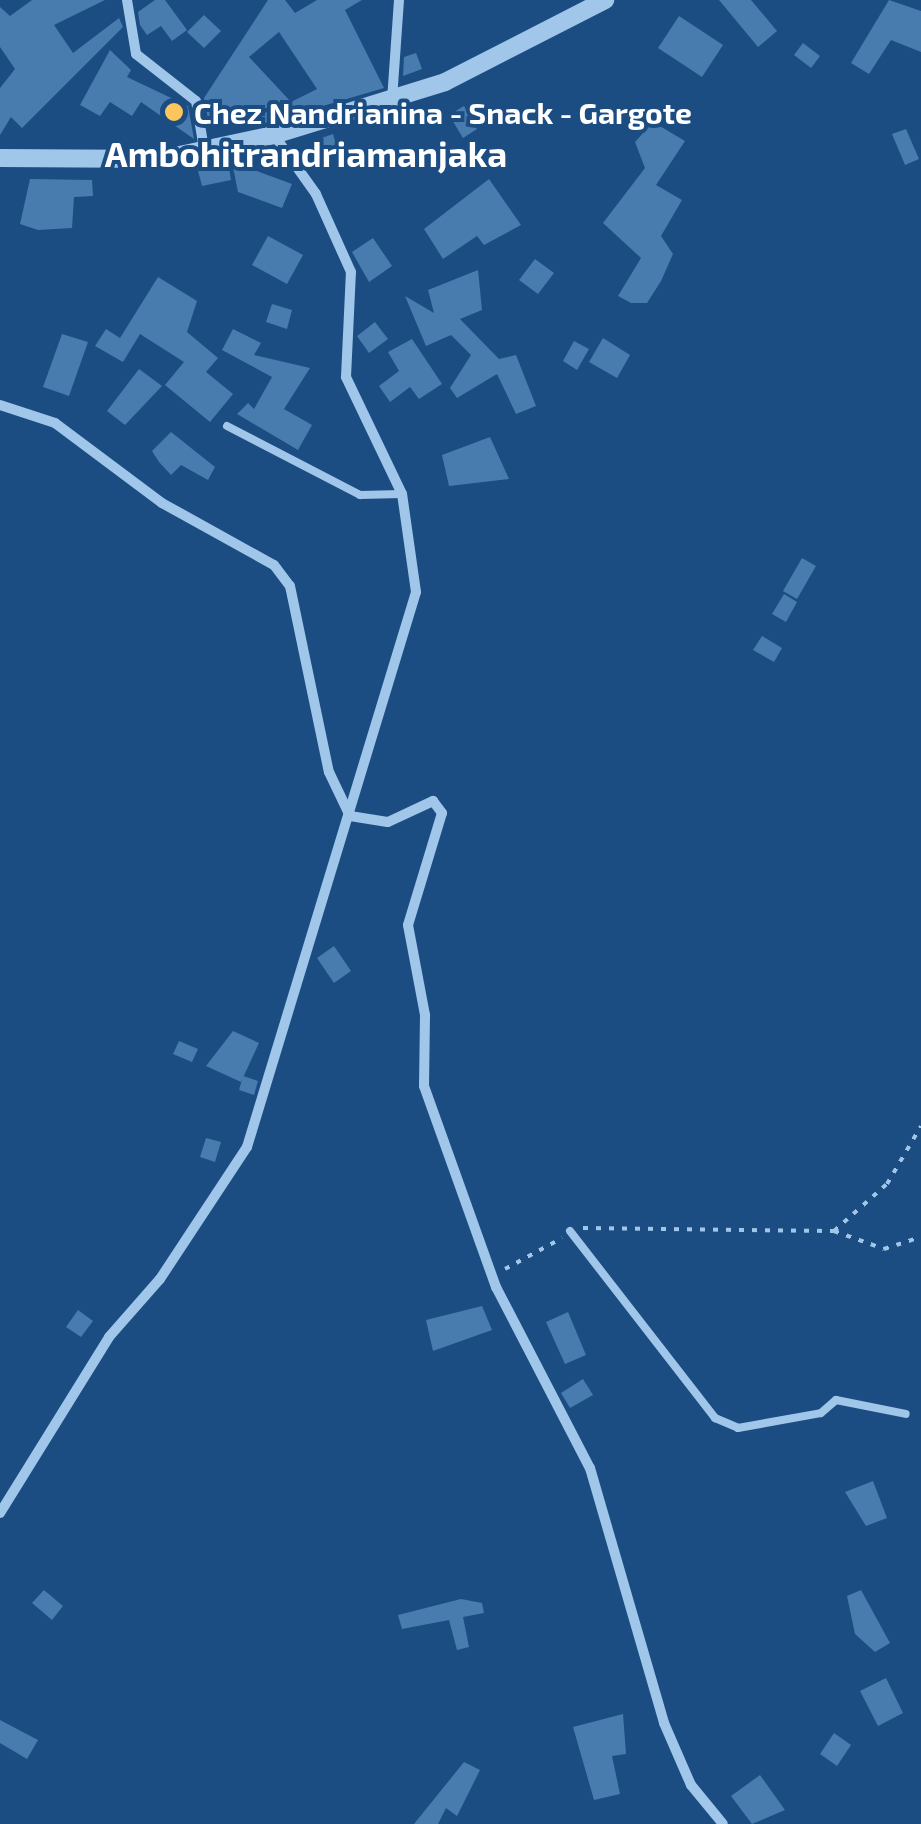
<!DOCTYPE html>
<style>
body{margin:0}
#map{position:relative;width:921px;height:1824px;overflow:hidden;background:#1b4d83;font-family:"Exo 2",sans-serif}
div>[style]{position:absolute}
.building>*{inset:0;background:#487bae}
.path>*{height:4px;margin-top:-2px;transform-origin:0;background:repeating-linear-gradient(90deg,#a0c6ea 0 5px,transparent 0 13px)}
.service>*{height:8px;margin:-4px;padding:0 4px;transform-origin:4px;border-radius:4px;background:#a0c6ea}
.minor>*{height:10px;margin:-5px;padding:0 5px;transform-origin:5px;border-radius:5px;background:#a0c6ea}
.tertiary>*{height:18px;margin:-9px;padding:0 9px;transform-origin:9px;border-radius:9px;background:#a0c6ea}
.dots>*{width:28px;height:28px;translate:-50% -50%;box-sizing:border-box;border:5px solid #1b4d83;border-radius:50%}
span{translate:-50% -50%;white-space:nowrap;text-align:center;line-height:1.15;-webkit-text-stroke:8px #1b4d83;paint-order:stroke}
.poi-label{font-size:30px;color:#fff;font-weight:700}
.left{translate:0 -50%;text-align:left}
.quarter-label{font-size:35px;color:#fff;font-weight:700}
</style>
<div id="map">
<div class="building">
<div style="clip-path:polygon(32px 0,105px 0,54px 25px,73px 53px,119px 18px,123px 27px,22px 128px,11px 117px,0 135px,0 88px,15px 69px,0 47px,0 7px,10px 16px)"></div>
<div style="clip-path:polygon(155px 0,165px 0,187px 30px,172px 41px,161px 26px,147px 35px,140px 25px,138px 12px)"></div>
<div style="clip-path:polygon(evenodd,268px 0,285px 0,295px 13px,317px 0,362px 0,345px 10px,384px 88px,248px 128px,209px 124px,204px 98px,268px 0,279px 32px,317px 89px,291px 102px,249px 57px,279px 32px)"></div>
<div style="clip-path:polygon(719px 0,751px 0,777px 31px,758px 47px)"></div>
<div style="clip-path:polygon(889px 0,921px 11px,921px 52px,891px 40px,869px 74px,851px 63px)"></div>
<div style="clip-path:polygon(204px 15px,221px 31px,204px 48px,187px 32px)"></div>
<div style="clip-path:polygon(679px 16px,723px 45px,702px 77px,658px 48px)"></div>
<div style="clip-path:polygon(803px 43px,820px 56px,811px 68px,794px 55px)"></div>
<div style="clip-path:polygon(110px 50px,131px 70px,127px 77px,188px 106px,194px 139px,141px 102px,132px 116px,110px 102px,100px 116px,80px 105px)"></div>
<div style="clip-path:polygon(416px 53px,422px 69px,403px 76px,404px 57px)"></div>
<div style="clip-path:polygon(464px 106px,477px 129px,463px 138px,449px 115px)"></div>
<div style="clip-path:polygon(653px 122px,685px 141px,656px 185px,682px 200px,661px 236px,673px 254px,661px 281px,647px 303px,631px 303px,618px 296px,641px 258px,603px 223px,645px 168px,635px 142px)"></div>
<div style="clip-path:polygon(906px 129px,919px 159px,905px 165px,892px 134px)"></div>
<div style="clip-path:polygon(333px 134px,337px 148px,318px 155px,313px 141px)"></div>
<div style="clip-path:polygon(228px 161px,231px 180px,202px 186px,197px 167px)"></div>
<div style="clip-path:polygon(232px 162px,292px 184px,282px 208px,238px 192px)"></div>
<div style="clip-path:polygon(30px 179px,92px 180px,93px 196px,74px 197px,72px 228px,38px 230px,20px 224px)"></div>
<div style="clip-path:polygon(489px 179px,521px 225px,484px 245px,477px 236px,443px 259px,424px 229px)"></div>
<div style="clip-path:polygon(268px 236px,303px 255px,287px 284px,252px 265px)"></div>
<div style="clip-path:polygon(373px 238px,392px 266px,369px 282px,352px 252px)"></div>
<div style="clip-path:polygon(535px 259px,554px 273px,538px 294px,519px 280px)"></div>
<div style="clip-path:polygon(478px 270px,482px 310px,460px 319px,499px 359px,516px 355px,536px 406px,516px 414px,497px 374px,457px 398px,450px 388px,471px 355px,451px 335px,426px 346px,405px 296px,434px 313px,428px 290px)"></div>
<div style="clip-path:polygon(158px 277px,197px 301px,187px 332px,218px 358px,206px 372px,233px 394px,210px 422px,165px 385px,184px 362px,140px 334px,123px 362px,95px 346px,106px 329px,120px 338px)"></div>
<div style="clip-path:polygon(272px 304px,292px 310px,287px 329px,266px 322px)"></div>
<div style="clip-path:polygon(375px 322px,388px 339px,369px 353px,357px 336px)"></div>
<div style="clip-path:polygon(233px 329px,261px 343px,254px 355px,310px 368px,284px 409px,312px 425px,298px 450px,237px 414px,248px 403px,254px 409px,272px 377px,222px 350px)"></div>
<div style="clip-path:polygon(62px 334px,88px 342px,69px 396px,43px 387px)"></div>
<div style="clip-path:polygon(603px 338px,630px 355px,617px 378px,589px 362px)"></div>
<div style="clip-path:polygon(412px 339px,442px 384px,419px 399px,410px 387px,390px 402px,379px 386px,399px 371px,388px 352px)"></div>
<div style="clip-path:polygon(574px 341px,589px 349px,577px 370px,563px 361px)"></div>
<div style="clip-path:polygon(139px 369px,162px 386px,125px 425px,107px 411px)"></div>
<div style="clip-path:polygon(171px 432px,215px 467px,208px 480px,181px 465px,171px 475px,159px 462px,152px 451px)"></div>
<div style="clip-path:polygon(490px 437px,509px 479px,449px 486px,442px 455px)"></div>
<div style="clip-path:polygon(802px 558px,816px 566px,797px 599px,783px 591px)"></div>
<div style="clip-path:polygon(784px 594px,797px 602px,786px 622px,772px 614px)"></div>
<div style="clip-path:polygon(762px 636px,782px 648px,774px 662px,753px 650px)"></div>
<div style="clip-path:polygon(334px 946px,351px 971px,334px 983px,317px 958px)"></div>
<div style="clip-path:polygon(233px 1031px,259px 1043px,241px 1082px,206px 1066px)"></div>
<div style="clip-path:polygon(179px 1041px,198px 1049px,192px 1062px,173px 1054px)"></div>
<div style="clip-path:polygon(243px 1076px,258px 1081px,254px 1095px,239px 1090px)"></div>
<div style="clip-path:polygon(206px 1138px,221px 1142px,215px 1162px,200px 1157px)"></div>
<div style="clip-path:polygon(482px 1306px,492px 1330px,433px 1351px,426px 1320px)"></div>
<div style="clip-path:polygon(78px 1310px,93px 1321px,81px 1337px,66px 1327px)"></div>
<div style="clip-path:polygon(568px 1312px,586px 1355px,565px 1364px,546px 1322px)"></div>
<div style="clip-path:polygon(583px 1379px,593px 1395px,570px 1408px,561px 1393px)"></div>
<div style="clip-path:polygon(873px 1481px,887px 1518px,866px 1526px,845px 1492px)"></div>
<div style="clip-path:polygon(44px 1590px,63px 1606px,52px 1620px,32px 1603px)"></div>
<div style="clip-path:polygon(861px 1590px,890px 1643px,875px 1652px,855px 1634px,847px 1596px)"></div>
<div style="clip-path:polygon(461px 1599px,482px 1603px,484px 1613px,463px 1617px,469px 1647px,457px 1650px,449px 1620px,402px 1629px,398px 1615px)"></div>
<div style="clip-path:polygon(886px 1678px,903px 1713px,878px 1726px,860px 1691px)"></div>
<div style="clip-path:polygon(623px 1714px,626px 1754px,612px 1756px,620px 1794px,594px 1800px,573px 1727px)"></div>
<div style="clip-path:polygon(0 1720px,38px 1740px,27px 1759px,0 1743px)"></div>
<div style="clip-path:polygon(834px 1733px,851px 1745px,837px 1766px,820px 1754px)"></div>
<div style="clip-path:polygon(464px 1762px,480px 1770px,457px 1816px,446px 1808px,438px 1824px,414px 1824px)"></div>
<div style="clip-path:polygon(760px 1775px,785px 1810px,752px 1824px,731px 1796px)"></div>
</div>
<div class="path">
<div style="left:583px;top:1228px;width:251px;rotate:0.7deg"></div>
<div style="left:834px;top:1231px;width:71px;rotate:-41.6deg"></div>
<div style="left:887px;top:1184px;width:67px;rotate:-59.6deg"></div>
<div style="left:834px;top:1231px;width:53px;rotate:19.8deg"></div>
<div style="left:884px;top:1249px;width:39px;rotate:-18deg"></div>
<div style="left:505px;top:1269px;width:65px;rotate:-28.5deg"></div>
</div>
<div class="service">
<div style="left:227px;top:426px;width:150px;rotate:27.4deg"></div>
<div style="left:360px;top:495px;width:42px;rotate:-1.4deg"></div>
<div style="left:570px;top:1231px;width:237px;rotate:52.2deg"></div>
<div style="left:715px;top:1418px;width:25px;rotate:23deg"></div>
<div style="left:738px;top:1428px;width:84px;rotate:-10.2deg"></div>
<div style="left:821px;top:1413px;width:20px;rotate:-41deg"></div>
<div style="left:836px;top:1400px;width:71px;rotate:11.3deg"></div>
</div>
<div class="minor">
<div style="left:127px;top:0;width:55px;rotate:80.5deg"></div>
<div style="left:136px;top:54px;width:76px;rotate:38.1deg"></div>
<div style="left:196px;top:101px;width:49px;rotate:80.5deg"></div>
<div style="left:392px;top:100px;width:100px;rotate:-86deg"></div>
<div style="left:0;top:405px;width:58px;rotate:18.1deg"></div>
<div style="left:55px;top:423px;width:134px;rotate:36.8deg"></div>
<div style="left:162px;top:503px;width:128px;rotate:29deg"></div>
<div style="left:274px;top:565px;width:26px;rotate:53deg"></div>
<div style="left:290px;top:586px;width:190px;rotate:78.2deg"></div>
<div style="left:329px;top:772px;width:49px;rotate:64.5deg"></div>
<div style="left:350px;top:816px;width:38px;rotate:9deg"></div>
<div style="left:388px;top:822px;width:50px;rotate:-25deg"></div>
<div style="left:433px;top:801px;width:15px;rotate:53deg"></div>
<div style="left:442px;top:813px;width:117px;rotate:106.9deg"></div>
<div style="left:408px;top:925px;width:92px;rotate:79.3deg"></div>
<div style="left:425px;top:1015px;width:71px;rotate:90.8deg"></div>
<div style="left:424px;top:1086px;width:214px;rotate:70.3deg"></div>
<div style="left:496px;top:1287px;width:204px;rotate:62.6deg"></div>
<div style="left:590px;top:1468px;width:266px;rotate:73.8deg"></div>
<div style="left:664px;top:1723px;width:68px;rotate:66.5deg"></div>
<div style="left:691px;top:1785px;width:50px;rotate:50.6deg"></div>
<div style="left:0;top:1513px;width:207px;rotate:-58.2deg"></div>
<div style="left:109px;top:1337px;width:77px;rotate:-48.7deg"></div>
<div style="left:160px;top:1279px;width:158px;rotate:-56.6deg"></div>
<div style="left:247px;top:1147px;width:580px;rotate:-73.06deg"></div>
<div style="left:416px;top:592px;width:99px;rotate:-98.1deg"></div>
<div style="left:402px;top:494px;width:130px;rotate:-115.6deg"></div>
<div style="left:346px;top:377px;width:105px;rotate:-87.3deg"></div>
<div style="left:351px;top:272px;width:85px;rotate:-114.2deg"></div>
<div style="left:316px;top:194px;width:72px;rotate:-125.4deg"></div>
</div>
<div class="tertiary">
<div style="left:0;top:158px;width:161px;rotate:0.4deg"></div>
<div style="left:161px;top:159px;width:116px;rotate:-12deg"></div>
<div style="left:274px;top:135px;width:179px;rotate:-17.2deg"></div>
<div style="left:445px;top:82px;width:180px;rotate:-27.1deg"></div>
</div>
<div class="dots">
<div style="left:174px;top:112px;background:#fcc65d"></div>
</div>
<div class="poi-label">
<span class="left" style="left:194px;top:112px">Chez Nandrianina - Snack - Gargote</span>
</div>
<div class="quarter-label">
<span style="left:306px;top:153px">Ambohitrandriamanjaka</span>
</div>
</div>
